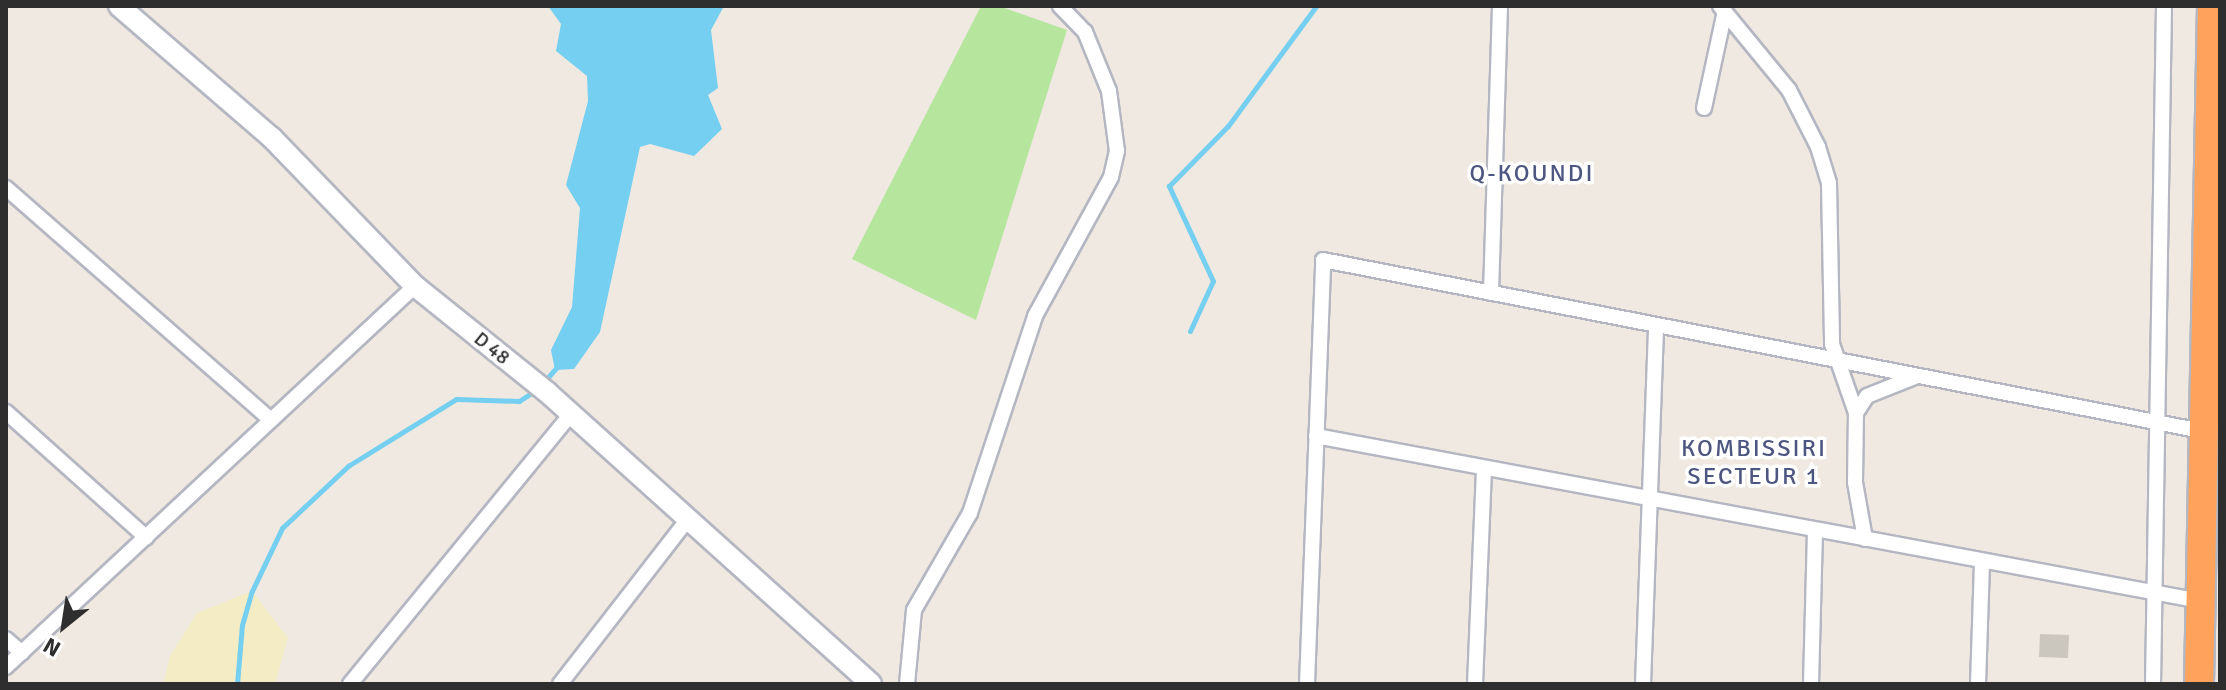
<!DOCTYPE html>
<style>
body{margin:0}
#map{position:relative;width:2226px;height:690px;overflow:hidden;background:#efe9e1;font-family:Signika,sans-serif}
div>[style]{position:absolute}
.green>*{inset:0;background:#b6e59e}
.sand>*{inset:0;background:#f3ecc5}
.water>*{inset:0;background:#75cff0}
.stream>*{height:5px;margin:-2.5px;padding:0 2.5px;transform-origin:2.5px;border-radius:2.5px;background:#75cff0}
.building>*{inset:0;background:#cbc7bf}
.roads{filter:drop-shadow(2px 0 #b4b7c1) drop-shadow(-2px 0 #b4b7c1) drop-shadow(0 2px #b4b7c1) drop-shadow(0 -2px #b4b7c1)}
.street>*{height:14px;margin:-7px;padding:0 7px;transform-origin:7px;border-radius:7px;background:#fff}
.secondary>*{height:20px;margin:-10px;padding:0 10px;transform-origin:10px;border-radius:10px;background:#fff}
.highway>*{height:28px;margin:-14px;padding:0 14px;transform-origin:14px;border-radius:14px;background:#ffa35c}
span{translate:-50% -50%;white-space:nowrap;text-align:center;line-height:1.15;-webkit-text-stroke:7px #fff;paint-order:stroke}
.street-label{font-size:20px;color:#2e2e2e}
.quarter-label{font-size:24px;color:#4d5680;letter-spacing:2px}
.frame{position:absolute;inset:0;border:8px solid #2e2e2e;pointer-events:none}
.north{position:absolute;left:24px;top:586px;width:80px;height:80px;-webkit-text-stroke:6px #fff;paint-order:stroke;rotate:210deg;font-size:22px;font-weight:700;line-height:32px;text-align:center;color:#2e2e2e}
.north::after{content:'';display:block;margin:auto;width:28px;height:36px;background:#2e2e2e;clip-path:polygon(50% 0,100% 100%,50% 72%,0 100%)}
</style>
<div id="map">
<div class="green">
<div style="clip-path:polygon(981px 6px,999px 6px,1067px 30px,976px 320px,852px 259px)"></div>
</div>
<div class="sand">
<div style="clip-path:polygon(252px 591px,288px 638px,275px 684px,163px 684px,170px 656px,197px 613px)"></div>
</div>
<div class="water">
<div style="clip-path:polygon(548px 6px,724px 6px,711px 30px,718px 88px,708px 95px,722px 129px,694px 156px,650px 144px,640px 147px,600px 332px,574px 369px,555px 370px,551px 350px,572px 307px,580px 208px,566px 185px,588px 101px,587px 76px,556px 51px,561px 24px)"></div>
</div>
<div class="stream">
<div style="left:1190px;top:331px;width:55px;rotate:-65.3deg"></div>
<div style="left:1213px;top:281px;width:105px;rotate:-114.9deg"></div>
<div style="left:1169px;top:186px;width:84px;rotate:-45.5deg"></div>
<div style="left:1228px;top:126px;width:149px;rotate:-53.7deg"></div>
<div style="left:543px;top:383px;width:23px;rotate:-49deg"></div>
<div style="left:237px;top:684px;width:59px;rotate:-85.2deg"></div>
<div style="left:242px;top:625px;width:35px;rotate:-74deg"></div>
<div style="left:252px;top:591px;width:70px;rotate:-64.5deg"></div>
<div style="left:282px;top:528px;width:91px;rotate:-43.2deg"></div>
<div style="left:348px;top:466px;width:127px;rotate:-31.8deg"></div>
<div style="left:456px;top:399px;width:63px;rotate:1.8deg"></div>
<div style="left:519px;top:401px;width:20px;rotate:-33deg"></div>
</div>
<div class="building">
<div style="clip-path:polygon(2040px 634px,2069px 635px,2068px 658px,2039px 657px)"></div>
</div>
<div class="roads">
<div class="street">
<div style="left:1720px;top:6px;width:109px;rotate:50.6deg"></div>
<div style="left:1789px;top:90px;width:64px;rotate:63deg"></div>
<div style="left:1818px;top:147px;width:38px;rotate:73deg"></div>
<div style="left:1829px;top:183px;width:161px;rotate:88.9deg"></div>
<div style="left:1832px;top:344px;width:73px;rotate:70.8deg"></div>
<div style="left:1704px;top:108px;width:99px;rotate:-77.8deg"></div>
<div style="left:6px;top:188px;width:352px;rotate:41.2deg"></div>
<div style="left:1491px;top:293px;width:287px;rotate:-88.2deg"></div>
<div style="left:6px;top:412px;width:188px;rotate:41.8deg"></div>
<div style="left:1316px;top:436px;width:899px;rotate:10.57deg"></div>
<div style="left:1865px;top:539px;width:58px;rotate:-100deg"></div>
<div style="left:1855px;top:482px;width:69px;rotate:-89.2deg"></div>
<div style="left:1856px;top:413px;width:20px;rotate:-57deg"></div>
<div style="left:1867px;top:396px;width:52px;rotate:-21.6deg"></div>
<div style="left:6px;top:639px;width:21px;rotate:41deg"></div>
<div style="left:6px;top:667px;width:559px;rotate:-42.97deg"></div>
<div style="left:350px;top:684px;width:349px;rotate:-50.7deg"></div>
<div style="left:560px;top:684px;width:209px;rotate:-52.2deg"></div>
<div style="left:907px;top:684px;width:74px;rotate:-84.6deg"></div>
<div style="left:914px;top:610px;width:112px;rotate:-60deg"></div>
<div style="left:970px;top:513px;width:207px;rotate:-71.7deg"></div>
<div style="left:1035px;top:316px;width:158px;rotate:-61.3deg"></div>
<div style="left:1111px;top:177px;width:27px;rotate:-77deg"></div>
<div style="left:1117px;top:151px;width:61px;rotate:-97.6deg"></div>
<div style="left:1109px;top:91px;width:64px;rotate:-112.1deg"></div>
<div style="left:1085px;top:32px;width:36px;rotate:-134deg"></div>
<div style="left:1307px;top:684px;width:424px;rotate:-87.8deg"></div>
<div style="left:1323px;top:260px;width:895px;rotate:11.01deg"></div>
<div style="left:1475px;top:684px;width:216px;rotate:-87.6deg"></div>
<div style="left:1643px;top:684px;width:359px;rotate:-87.9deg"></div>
<div style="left:1811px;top:684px;width:154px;rotate:-88.5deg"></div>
<div style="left:1978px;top:684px;width:123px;rotate:-88.1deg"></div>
<div style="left:2153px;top:684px;width:678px;rotate:-89.07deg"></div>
</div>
<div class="secondary">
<div style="left:119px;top:6px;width:202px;rotate:40.8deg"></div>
<div style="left:272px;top:138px;width:206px;rotate:46deg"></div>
<div style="left:415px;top:286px;width:169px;rotate:38.8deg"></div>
<div style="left:547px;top:392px;width:436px;rotate:42deg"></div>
</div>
<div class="highway">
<div style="left:2199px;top:684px;width:678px;rotate:-88.9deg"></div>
</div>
</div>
<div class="street-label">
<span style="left:492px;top:348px;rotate:39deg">D 48</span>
</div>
<div class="quarter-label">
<span style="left:1532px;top:174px">Q-KOUNDI</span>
<span style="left:1754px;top:463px">KOMBISSIRI<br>SECTEUR 1</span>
</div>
<div class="frame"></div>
<div class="north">N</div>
</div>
